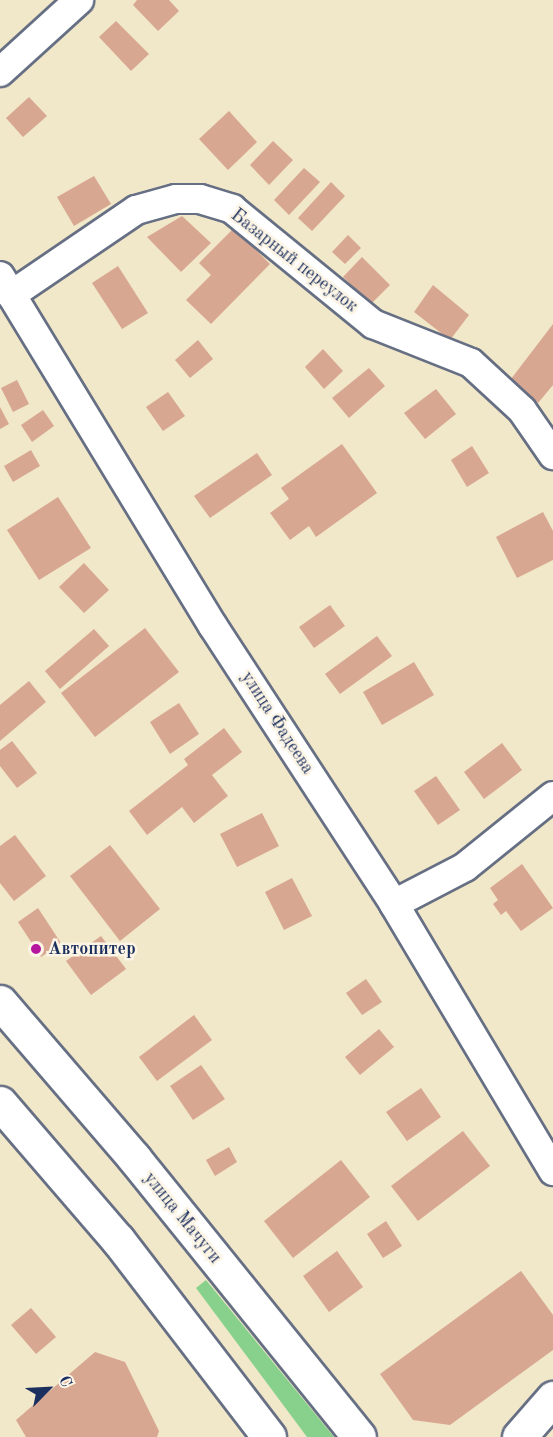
<!DOCTYPE html>
<meta charset="utf-8">
<style>
body{margin:0}
#map{position:relative;width:553px;height:1437px;overflow:hidden;background:#f1e7c9;font-family:"Old Standard TT",serif}
div>[style]{position:absolute}
.green>*{inset:0;background:#88d18d}
.building>*{inset:0;background:#d8a791}
.roads{filter:drop-shadow(2px 0 #666f83) drop-shadow(-2px 0 #666f83) drop-shadow(0 2px #666f83) drop-shadow(0 -2px #666f83)}
.street>*{height:28px;margin:-14px;padding:0 14px;transform-origin:14px;border-radius:14px;background:#fff}
.secondary>*{height:33px;margin:-16.5px;padding:0 16.5px;transform-origin:16.5px;border-radius:16.5px;background:#fff}
.primary>*{height:33px;margin:-16.5px;padding:0 16.5px;transform-origin:16.5px;border-radius:16.5px;background:#fff}
.dots>*{width:16px;height:16px;translate:-50% -50%;box-sizing:border-box;border:3px solid #fcf5e5;border-radius:50%}
span{translate:-50% -50%;white-space:nowrap;text-align:center;line-height:1.15;-webkit-text-stroke:5px #fcf5e5;paint-order:stroke}
.street-label{font-size:18px;color:#1b2f5e}
.poi-label{font-size:18px;color:#1b2f5e;font-weight:700}
.left{translate:0 -50%;text-align:left}
.north{position:absolute;left:18px;top:1359px;width:60px;height:60px;-webkit-text-stroke:4px #fcf5e5;paint-order:stroke;rotate:66deg;font-size:16px;font-weight:700;line-height:24px;text-align:center;color:#1b2f5e}
.north::after{content:'';display:block;margin:auto;width:21px;height:27px;background:#1b2f5e;clip-path:polygon(50% 0,100% 100%,50% 72%,0 100%)}
</style>
<div id="map">
<div class="green">
<div style="clip-path:polygon(206px 1280px,334px 1437px,307px 1437px,196px 1288px)"></div>
</div>
<div class="building">
<div style="clip-path:polygon(137px 0,169px 0,179px 11px,158px 31px,133px 5px)"></div>
<div style="clip-path:polygon(116px 21px,149px 54px,131px 71px,99px 37px)"></div>
<div style="clip-path:polygon(29px 97px,47px 116px,23px 137px,6px 118px)"></div>
<div style="clip-path:polygon(229px 111px,257px 142px,228px 170px,199px 139px)"></div>
<div style="clip-path:polygon(273px 141px,293px 160px,269px 185px,250px 165px)"></div>
<div style="clip-path:polygon(304px 168px,320px 182px,289px 215px,274px 200px)"></div>
<div style="clip-path:polygon(94px 176px,111px 204px,74px 226px,57px 197px)"></div>
<div style="clip-path:polygon(331px 182px,345px 196px,312px 231px,298px 218px)"></div>
<div style="clip-path:polygon(182px 216px,211px 243px,181px 272px,147px 237px)"></div>
<div style="clip-path:polygon(234px 228px,270px 264px,211px 324px,186px 300px,211px 275px,199px 263px)"></div>
<div style="clip-path:polygon(348px 235px,361px 248px,345px 264px,332px 252px)"></div>
<div style="clip-path:polygon(362px 257px,390px 285px,371px 304px,343px 277px)"></div>
<div style="clip-path:polygon(118px 266px,148px 313px,122px 329px,92px 283px)"></div>
<div style="clip-path:polygon(433px 285px,469px 315px,450px 340px,414px 312px)"></div>
<div style="clip-path:polygon(553px 324px,553px 385px,538px 403px,511px 379px)"></div>
<div style="clip-path:polygon(198px 340px,213px 359px,190px 378px,175px 360px)"></div>
<div style="clip-path:polygon(323px 349px,343px 371px,324px 389px,305px 367px)"></div>
<div style="clip-path:polygon(369px 368px,385px 386px,349px 418px,332px 398px)"></div>
<div style="clip-path:polygon(17px 380px,29px 404px,13px 412px,1px 388px)"></div>
<div style="clip-path:polygon(436px 389px,456px 414px,425px 439px,404px 413px)"></div>
<div style="clip-path:polygon(168px 392px,185px 416px,163px 431px,146px 407px)"></div>
<div style="clip-path:polygon(0 407px,9px 424px,0 429px)"></div>
<div style="clip-path:polygon(43px 410px,54px 426px,32px 442px,21px 425px)"></div>
<div style="clip-path:polygon(342px 444px,377px 493px,316px 537px,309px 526px,290px 540px,270px 513px,289px 499px,281px 488px)"></div>
<div style="clip-path:polygon(472px 446px,489px 473px,467px 487px,451px 460px)"></div>
<div style="clip-path:polygon(31px 450px,40px 466px,13px 482px,4px 466px)"></div>
<div style="clip-path:polygon(257px 453px,272px 475px,210px 518px,194px 496px)"></div>
<div style="clip-path:polygon(58px 497px,91px 548px,39px 580px,7px 530px)"></div>
<div style="clip-path:polygon(543px 512px,553px 531px,553px 560px,517px 578px,496px 537px)"></div>
<div style="clip-path:polygon(84px 563px,109px 590px,84px 613px,59px 587px)"></div>
<div style="clip-path:polygon(330px 605px,345px 626px,314px 648px,299px 627px)"></div>
<div style="clip-path:polygon(145px 628px,179px 672px,95px 737px,61px 693px)"></div>
<div style="clip-path:polygon(94px 629px,109px 646px,60px 689px,45px 671px)"></div>
<div style="clip-path:polygon(377px 636px,392px 656px,340px 694px,325px 674px)"></div>
<div style="clip-path:polygon(414px 662px,434px 695px,382px 725px,363px 692px)"></div>
<div style="clip-path:polygon(29px 681px,46px 702px,0 741px,0 705px)"></div>
<div style="clip-path:polygon(179px 703px,199px 734px,170px 754px,150px 722px)"></div>
<div style="clip-path:polygon(224px 728px,242px 752px,212px 775px,228px 796px,194px 823px,182px 807px,147px 835px,129px 811px,188px 765px,184px 759px)"></div>
<div style="clip-path:polygon(12px 741px,37px 773px,17px 788px,0 766px,0 750px)"></div>
<div style="clip-path:polygon(502px 743px,522px 770px,484px 799px,464px 772px)"></div>
<div style="clip-path:polygon(436px 776px,460px 810px,438px 825px,414px 791px)"></div>
<div style="clip-path:polygon(262px 813px,279px 846px,237px 867px,220px 834px)"></div>
<div style="clip-path:polygon(15px 835px,46px 876px,14px 901px,0 883px,0 846px)"></div>
<div style="clip-path:polygon(110px 845px,160px 909px,120px 941px,70px 876px)"></div>
<div style="clip-path:polygon(522px 864px,553px 908px,521px 931px,506px 911px,501px 915px,493px 904px,498px 900px,490px 888px)"></div>
<div style="clip-path:polygon(292px 878px,312px 916px,284px 930px,265px 892px)"></div>
<div style="clip-path:polygon(38px 908px,61px 943px,41px 957px,18px 922px)"></div>
<div style="clip-path:polygon(101px 936px,126px 969px,91px 995px,66px 961px)"></div>
<div style="clip-path:polygon(366px 979px,382px 1002px,362px 1015px,346px 993px)"></div>
<div style="clip-path:polygon(194px 1015px,212px 1040px,157px 1081px,139px 1057px)"></div>
<div style="clip-path:polygon(379px 1029px,394px 1047px,360px 1075px,345px 1057px)"></div>
<div style="clip-path:polygon(201px 1065px,225px 1099px,193px 1120px,170px 1086px)"></div>
<div style="clip-path:polygon(421px 1088px,441px 1117px,407px 1141px,386px 1112px)"></div>
<div style="clip-path:polygon(463px 1131px,490px 1166px,418px 1221px,391px 1186px)"></div>
<div style="clip-path:polygon(229px 1147px,237px 1162px,215px 1176px,206px 1160px)"></div>
<div style="clip-path:polygon(341px 1160px,370px 1197px,293px 1258px,264px 1221px)"></div>
<div style="clip-path:polygon(386px 1221px,402px 1246px,383px 1258px,367px 1234px)"></div>
<div style="clip-path:polygon(337px 1251px,363px 1287px,329px 1312px,303px 1276px)"></div>
<div style="clip-path:polygon(521px 1271px,553px 1315px,553px 1350px,450px 1425px,413px 1420px,380px 1374px)"></div>
<div style="clip-path:polygon(31px 1308px,56px 1337px,36px 1354px,11px 1325px)"></div>
<div style="clip-path:polygon(95px 1352px,125px 1362px,159px 1431px,157px 1437px,26px 1437px,16px 1420px)"></div>
</div>
<div class="roads">
<div class="street">
<div style="left:0;top:72px;width:107px;rotate:-42.3deg"></div>
<div style="left:0;top:276px;width:410px;rotate:58.7deg"></div>
<div style="left:213px;top:626px;width:332px;rotate:56.9deg"></div>
<div style="left:394px;top:904px;width:311px;rotate:59.2deg"></div>
<div style="left:11px;top:295px;width:151px;rotate:-34.2deg"></div>
<div style="left:136px;top:210px;width:41px;rotate:-15.4deg"></div>
<div style="left:176px;top:199px;width:24px"></div>
<div style="left:200px;top:199px;width:34px;rotate:17deg"></div>
<div style="left:232px;top:209px;width:182px;rotate:39.2deg"></div>
<div style="left:373px;top:324px;width:105px;rotate:21.7deg"></div>
<div style="left:471px;top:363px;width:69px;rotate:42.7deg"></div>
<div style="left:522px;top:410px;width:55px;rotate:55.4deg"></div>
<div style="left:394px;top:904px;width:80px;rotate:-27.5deg"></div>
<div style="left:465px;top:867px;width:113px;rotate:-38.9deg"></div>
</div>
<div class="secondary">
<div style="left:519px;top:1437px;width:52px;rotate:-48.9deg"></div>
</div>
<div class="primary">
<div style="left:0;top:1002px;width:206px;rotate:49.3deg"></div>
<div style="left:134px;top:1158px;width:358px;rotate:51.1deg"></div>
<div style="left:0;top:1103px;width:181px;rotate:49.3deg"></div>
<div style="left:118px;top:1240px;width:248px;rotate:52.5deg"></div>
</div>
</div>
<div class="dots">
<div style="left:36px;top:949px;background:#b5179e"></div>
</div>
<div class="street-label">
<span style="left:294px;top:261px;rotate:38deg">Базарный переулок</span>
<span style="left:277px;top:723px;rotate:57deg">улица Фадеева</span>
<span style="left:182px;top:1218px;rotate:51deg">улица Мачуги</span>
</div>
<div class="poi-label">
<span class="left" style="left:48px;top:949px">Автопитер</span>
</div>
<div class="north">С</div>
</div>
